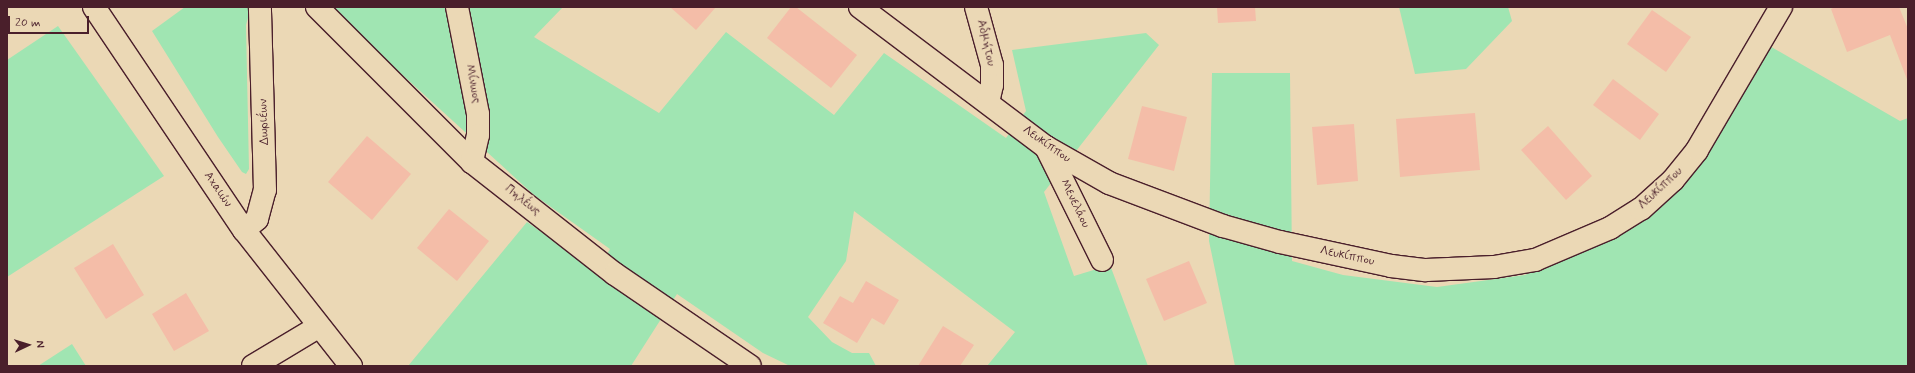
<!DOCTYPE html>
<meta charset="utf-8">
<style>
body{margin:0}
#map{position:relative;width:1915px;height:373px;overflow:hidden;background:#ebd8b5;font-family:Mynerve,sans-serif}
div>[style]{position:absolute}
.green>*{inset:0;background:#a0e5b2}
.building>*{inset:0;background:#f4bda8}
.roads{filter:drop-shadow(1px 0 #4a1f2b) drop-shadow(-1px 0 #4a1f2b) drop-shadow(0 1px #4a1f2b) drop-shadow(0 -1px #4a1f2b)}
.minor>*{height:22px;margin:-11px;padding:0 11px;transform-origin:11px;border-radius:11px;background:#ebd8b5}
.major>*{height:22px;margin:-11px;padding:0 11px;transform-origin:11px;border-radius:11px;background:#ebd8b5}
span{translate:-50% -50%;white-space:nowrap;text-align:center;line-height:1.15;-webkit-text-stroke:3px #ebd8b5;paint-order:stroke}
.street-label{font-size:12px;color:#4a1f2b}
.frame{position:absolute;inset:0;border:8px solid #4a1f2b;pointer-events:none}
.north{position:absolute;left:8px;top:325px;width:40px;height:40px;-webkit-text-stroke:3px #ebd8b5;paint-order:stroke;rotate:86deg;font-size:11px;font-weight:700;line-height:16px;text-align:center;color:#4a1f2b}
.north::after{content:'';display:block;margin:auto;width:14px;height:18px;background:#4a1f2b;clip-path:polygon(50% 0,100% 100%,50% 72%,0 100%)}
.scale{position:absolute;left:8px;top:16px;width:81px;height:18px;box-sizing:border-box;border:2px solid #4a1f2b;border-top:0;padding-left:5px;font-size:12px;line-height:14px;white-space:nowrap;color:#4a1f2b;-webkit-text-stroke:3px #ebd8b5;paint-order:stroke}
</style>
<div id="map">
<div class="green">
<div style="clip-path:polygon(185px 7px,251px 7px,246px 25px,249px 169px,246px 174px,242px 172px,218px 137px,152px 31px)"></div>
<div style="clip-path:polygon(328px 7px,563px 7px,534px 37px,659px 113px,726px 32px,834px 115px,884px 53px,1006px 138px,1026px 111px,1012px 50px,1146px 33px,1159px 45px,1044px 192px,1074px 276px,1110px 265px,1148px 366px,987px 366px,1015px 332px,854px 211px,846px 261px,808px 317px,832px 342px,852px 353px,869px 353px,876px 366px,790px 366px,763px 353px,677px 294px,631px 366px,408px 366px,527px 222px,597px 271px,610px 249px,534px 195px)"></div>
<div style="clip-path:polygon(1399px 7px,1508px 7px,1512px 21px,1466px 69px,1415px 74px)"></div>
<div style="clip-path:polygon(58px 26px,164px 176px,7px 277px,7px 60px)"></div>
<div style="clip-path:polygon(1761px 41px,1900px 121px,1908px 118px,1908px 366px,1235px 366px,1209px 241px,1212px 73px,1290px 73px,1292px 261px,1343px 275px,1437px 287px,1525px 275px,1599px 243px,1685px 185px,1693px 154px)"></div>
<div style="clip-path:polygon(72px 344px,86px 366px,38px 366px)"></div>
</div>
<div class="building">
<div style="clip-path:polygon(670px 7px,716px 7px,696px 30px)"></div>
<div style="clip-path:polygon(791px 7px,796px 7px,857px 55px,831px 88px,767px 38px)"></div>
<div style="clip-path:polygon(1217px 7px,1255px 7px,1256px 21px,1218px 23px)"></div>
<div style="clip-path:polygon(1835px 7px,1899px 7px,1908px 29px,1908px 82px,1890px 35px,1847px 52px,1831px 9px)"></div>
<div style="clip-path:polygon(1652px 10px,1691px 37px,1666px 72px,1627px 44px)"></div>
<div style="clip-path:polygon(1613px 79px,1659px 114px,1640px 140px,1593px 105px)"></div>
<div style="clip-path:polygon(1142px 106px,1187px 117px,1174px 171px,1128px 159px)"></div>
<div style="clip-path:polygon(1475px 113px,1480px 170px,1400px 177px,1396px 119px)"></div>
<div style="clip-path:polygon(1354px 124px,1358px 181px,1317px 185px,1312px 127px)"></div>
<div style="clip-path:polygon(1548px 126px,1592px 176px,1566px 200px,1521px 150px)"></div>
<div style="clip-path:polygon(367px 136px,411px 174px,372px 220px,328px 182px)"></div>
<div style="clip-path:polygon(449px 209px,489px 241px,457px 281px,417px 248px)"></div>
<div style="clip-path:polygon(113px 244px,144px 295px,106px 319px,74px 268px)"></div>
<div style="clip-path:polygon(1189px 261px,1207px 303px,1164px 321px,1146px 279px)"></div>
<div style="clip-path:polygon(866px 281px,899px 300px,884px 325px,872px 318px,857px 343px,823px 323px,840px 296px,853px 303px)"></div>
<div style="clip-path:polygon(186px 293px,209px 331px,174px 351px,152px 314px)"></div>
<div style="clip-path:polygon(943px 326px,974px 345px,960px 366px,918px 366px)"></div>
</div>
<div class="roads">
<div class="minor">
<div style="left:317px;top:7px;width:219px;rotate:45deg"></div>
<div style="left:472px;top:162px;width:182px;rotate:38.1deg"></div>
<div style="left:615px;top:274px;width:163px;rotate:34.3deg"></div>
<div style="left:457px;top:7px;width:109px;rotate:78.9deg"></div>
<div style="left:478px;top:114px;width:21px;rotate:90deg"></div>
<div style="left:478px;top:135px;width:28px;rotate:103deg"></div>
<div style="left:860px;top:7px;width:233px;rotate:37deg"></div>
<div style="left:1046px;top:147px;width:73px;rotate:29.7deg"></div>
<div style="left:1109px;top:183px;width:122px;rotate:20.7deg"></div>
<div style="left:1223px;top:226px;width:59px;rotate:15.7deg"></div>
<div style="left:1280px;top:242px;width:114px;rotate:12.2deg"></div>
<div style="left:1391px;top:266px;width:35px;rotate:7deg"></div>
<div style="left:1426px;top:270px;width:68px;rotate:-2.5deg"></div>
<div style="left:1494px;top:267px;width:42px;rotate:-9.7deg"></div>
<div style="left:1535px;top:260px;width:82px;rotate:-23.1deg"></div>
<div style="left:1610px;top:228px;width:36px;rotate:-32deg"></div>
<div style="left:1641px;top:209px;width:43px;rotate:-42.2deg"></div>
<div style="left:1673px;top:180px;width:38px;rotate:-51deg"></div>
<div style="left:1697px;top:150px;width:166px;rotate:-59.6deg"></div>
<div style="left:976px;top:7px;width:60px;rotate:74.6deg"></div>
<div style="left:992px;top:65px;width:20px;rotate:90deg"></div>
<div style="left:992px;top:85px;width:18px;rotate:103deg"></div>
<div style="left:1046px;top:147px;width:126px;rotate:63.6deg"></div>
<div style="left:244px;top:230px;width:17px;rotate:-40deg"></div>
<div style="left:257px;top:219px;width:30px;rotate:-75deg"></div>
<div style="left:265px;top:190px;width:183px;rotate:-91.6deg"></div>
<div style="left:253px;top:366px;width:76px;rotate:-31deg"></div>
</div>
<div class="major">
<div style="left:94px;top:7px;width:269px;rotate:56.1deg"></div>
<div style="left:244px;top:230px;width:173px;rotate:51.8deg"></div>
</div>
</div>
<div class="street-label">
<span style="left:985px;top:43px;rotate:77deg">Αδμήτου</span>
<span style="left:472px;top:84px;rotate:79deg">Μίνωος</span>
<span style="left:265px;top:122px;rotate:-92deg">Δωριέων</span>
<span style="left:1046px;top:145px;rotate:35deg">Λευκίππου</span>
<span style="left:1661px;top:189px;rotate:-43deg">Λευκίππου</span>
<span style="left:217px;top:190px;rotate:56deg">Αχαιών</span>
<span style="left:522px;top:201px;rotate:38deg">Πηλέως</span>
<span style="left:1074px;top:204px;rotate:64deg">Μενελάου</span>
<span style="left:1347px;top:257px;rotate:12deg">Λευκίππου</span>
</div>
<div class="frame"></div>
<div class="north">N</div>
<div class="scale">20 m</div>
</div>
